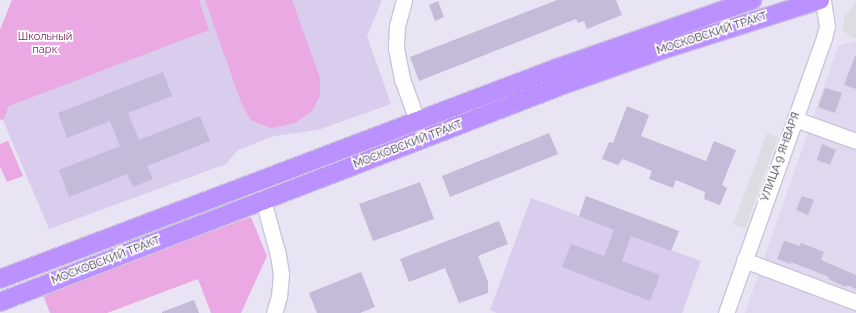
<!DOCTYPE html>
<meta charset="utf-8">
<style>
body{margin:0}
#map{position:relative;width:856px;height:313px;overflow:hidden;background:#e9e4f3;font-family:Raleway,sans-serif}
div>[style]{position:absolute}
.residential>*{inset:0;background:#e0d8ee}
.education>*{inset:0;background:#d9cced}
.green>*{inset:0;background:#eaa9e3}
.parking>*{inset:0;background:#dedce3}
.building>*{inset:0;background:#c3bbd8}
.roads{filter:drop-shadow(1px 0 #cbc3dd) drop-shadow(-1px 0 #cbc3dd) drop-shadow(0 1px #cbc3dd) drop-shadow(0 -1px #cbc3dd)}
.minor>*{height:15px;margin:-7.5px;padding:0 7.5px;transform-origin:7.5px;border-radius:7.5px;background:#fff}
.major>*{height:18px;margin:-9px;padding:0 9px;transform-origin:9px;border-radius:9px;background:#bb91ff}
span{translate:-50% -50%;white-space:nowrap;text-align:center;line-height:1.15;-webkit-text-stroke:3.5px #fff;paint-order:stroke}
.street-label{font-size:11px;color:#383345}
.park-label{font-size:11px;color:#7a2361}
</style>
<div id="map">
<div class="residential">
<div style="clip-path:polygon(856px 41px,856px 313px,745px 313px,838px 46px)"></div>
</div>
<div class="education">
<div style="clip-path:polygon(12px 0,382px 0,367px 36px,391px 104px,318px 130px,274px 136px,238px 150px,226px 164px,49px 229px,3px 120px,0 119px,0 30px)"></div>
<div style="clip-path:polygon(531px 198px,701px 261px,682px 313px,497px 313px,490px 310px)"></div>
</div>
<div class="green">
<div style="clip-path:polygon(12px 0,199px 0,209px 30px,9px 106px,3px 120px,0 119px,0 30px)"></div>
<div style="clip-path:polygon(205px 0,292px 0,320px 78px,320px 96px,312px 111px,295px 123px,271px 128px,251px 120px,242px 105px)"></div>
<div style="clip-path:polygon(8px 141px,23px 176px,7px 182px,0 166px,0 144px)"></div>
<div style="clip-path:polygon(251px 217px,267px 256px,241px 313px,211px 313px,198px 279px,107px 313px,50px 313px,41px 290px)"></div>
</div>
<div class="parking">
<div style="clip-path:polygon(856px 2px,856px 38px,854px 39px,842px 30px,845px 16px)"></div>
<div style="clip-path:polygon(767px 133px,778px 137px,745px 229px,733px 224px)"></div>
</div>
<div class="building">
<div style="clip-path:polygon(557px 0,616px 0,622px 15px,587px 29px,584px 21px,578px 23px,576px 19px,419px 81px,410px 57px)"></div>
<div style="clip-path:polygon(438px 1px,444px 17px,435px 21px,429px 5px)"></div>
<div style="clip-path:polygon(855px 56px,856px 56px,856px 89px,844px 85px)"></div>
<div style="clip-path:polygon(163px 72px,172px 96px,128px 113px,139px 140px,200px 116px,210px 141px,147px 166px,153px 179px,133px 187px,127px 174px,69px 197px,59px 170px,120px 146px,110px 121px,67px 138px,58px 113px)"></div>
<div style="clip-path:polygon(825px 88px,842px 93px,835px 113px,818px 107px)"></div>
<div style="clip-path:polygon(627px 106px,649px 115px,641px 136px,706px 161px,714px 141px,736px 150px,722px 185px,727px 188px,720px 205px,704px 199px,705px 192px,676px 180px,673px 188px,649px 179px,652px 171px,623px 159px,618px 165px,602px 159px,609px 142px,613px 143px)"></div>
<div style="clip-path:polygon(549px 133px,558px 154px,450px 197px,442px 176px)"></div>
<div style="clip-path:polygon(822px 144px,836px 150px,830px 165px,817px 160px)"></div>
<div style="clip-path:polygon(420px 182px,434px 219px,373px 241px,359px 204px)"></div>
<div style="clip-path:polygon(586px 196px,679px 231px,671px 251px,631px 236px,622px 261px,660px 275px,650px 301px,562px 267px,571px 244px,604px 256px,614px 230px,579px 216px)"></div>
<div style="clip-path:polygon(802px 196px,814px 200px,808px 215px,796px 210px)"></div>
<div style="clip-path:polygon(499px 221px,508px 244px,478px 256px,488px 282px,488px 293px,459px 303px,445px 268px,409px 282px,400px 259px)"></div>
<div style="clip-path:polygon(784px 241px,800px 246px,801px 243px,824px 252px,821px 260px,856px 275px,856px 289px,847px 285px,846px 287px,828px 279px,829px 277px,791px 262px,791px 264px,777px 259px)"></div>
<div style="clip-path:polygon(361px 272px,375px 307px,360px 313px,317px 313px,309px 293px)"></div>
<div style="clip-path:polygon(194px 300px,199px 313px,162px 313px,162px 312px)"></div>
</div>
<div class="roads">
<div class="minor">
<div style="left:404px;top:0;width:27px;rotate:105deg"></div>
<div style="left:397px;top:26px;width:22px;rotate:93deg"></div>
<div style="left:396px;top:48px;width:32px;rotate:79deg"></div>
<div style="left:402px;top:79px;width:44px;rotate:69.9deg"></div>
<div style="left:795px;top:119px;width:65px;rotate:19.8deg"></div>
<div style="left:263px;top:200px;width:57px;rotate:74.7deg"></div>
<div style="left:278px;top:255px;width:19px;rotate:81deg"></div>
<div style="left:281px;top:274px;width:22px;rotate:95deg"></div>
<div style="left:279px;top:296px;width:18px;rotate:106deg"></div>
<div style="left:744px;top:260px;width:120px;rotate:20.6deg"></div>
<div style="left:726px;top:313px;width:292px;rotate:-70.4deg"></div>
<div style="left:824px;top:38px;width:12px;rotate:-76deg"></div>
<div style="left:827px;top:26px;width:26px;rotate:-99deg"></div>
</div>
<div class="major">
<div style="left:0;top:279px;width:596px;rotate:-20.75deg"></div>
<div style="left:557px;top:68px;width:207px;rotate:-19.2deg"></div>
<div style="left:0;top:302px;width:603px;rotate:-21.08deg"></div>
<div style="left:563px;top:85px;width:105px;rotate:-19.5deg"></div>
<div style="left:662px;top:50px;width:166px;rotate:-17.6deg"></div>
</div>
</div>
<div class="street-label">
<span style="left:712px;top:34px;rotate:-18deg">МОСКОВСКИЙ ТРАКТ</span>
<span style="left:408px;top:145px;rotate:-21deg">МОСКОВСКИЙ ТРАКТ</span>
<span style="left:781px;top:157px;rotate:-70deg">УЛИЦА 9 ЯНВАРЯ</span>
<span style="left:106px;top:261px;rotate:-21deg">МОСКОВСКИЙ ТРАКТ</span>
</div>
<div class="park-label">
<span style="left:45px;top:44px">Школьный<br>парк</span>
</div>
</div>
